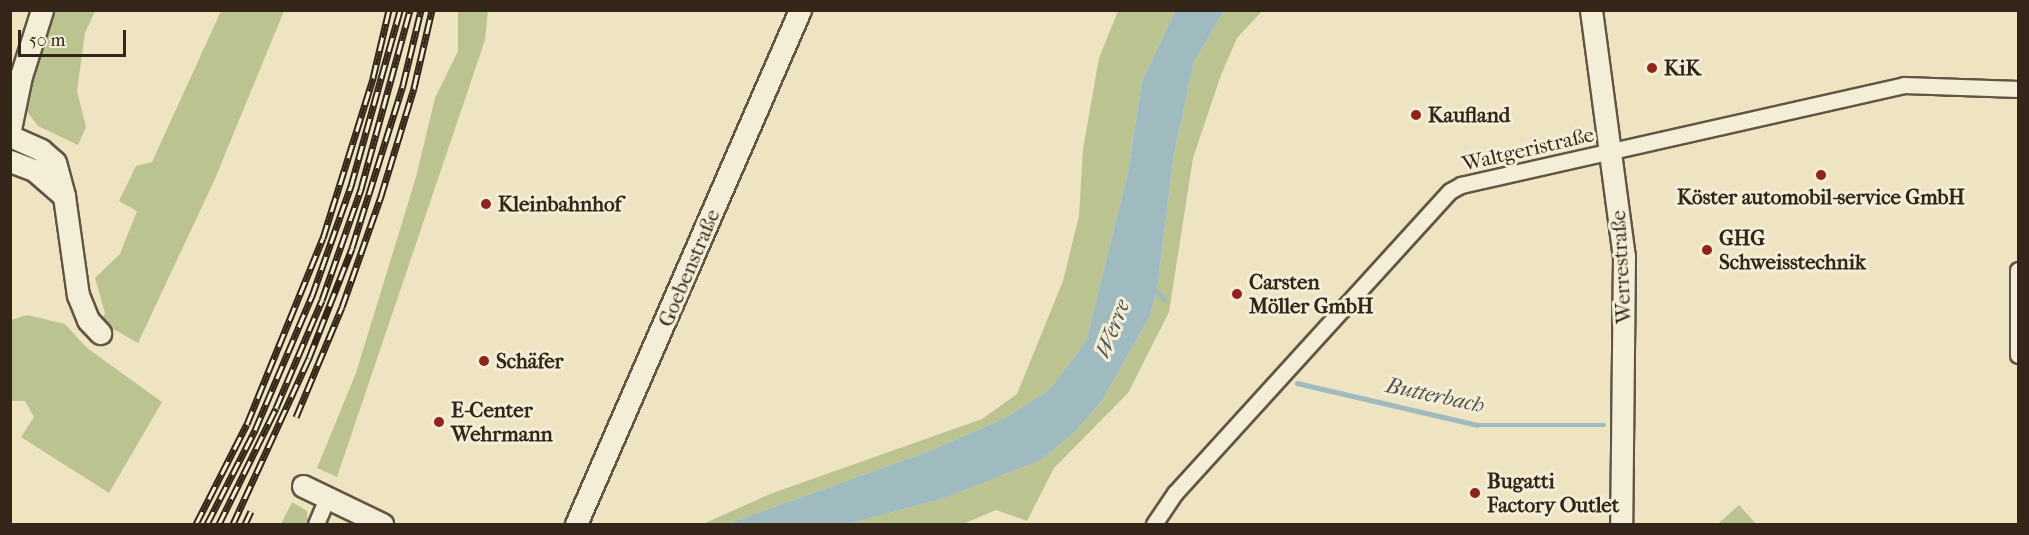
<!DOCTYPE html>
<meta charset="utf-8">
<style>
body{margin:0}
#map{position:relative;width:2029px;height:535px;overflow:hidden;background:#eee4c1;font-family:"IM FELL French Canon",serif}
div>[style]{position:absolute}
.green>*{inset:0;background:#bbc391}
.water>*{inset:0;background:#a0bbbf}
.stream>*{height:4.5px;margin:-2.25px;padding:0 2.25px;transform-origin:2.25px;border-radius:2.25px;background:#a0bbbf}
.roads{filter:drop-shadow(2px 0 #625643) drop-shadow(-2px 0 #625643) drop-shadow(0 2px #625643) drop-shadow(0 -2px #625643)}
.street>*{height:15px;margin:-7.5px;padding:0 7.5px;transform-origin:7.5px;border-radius:7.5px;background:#f4edd7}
.secondary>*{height:21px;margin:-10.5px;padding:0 10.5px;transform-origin:10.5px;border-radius:10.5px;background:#f4edd7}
.rail>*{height:7px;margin-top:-3.5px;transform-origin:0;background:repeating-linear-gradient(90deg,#f4edd7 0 14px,#332619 0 28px);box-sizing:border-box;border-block:2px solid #332619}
.dots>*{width:16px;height:16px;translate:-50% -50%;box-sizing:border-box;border:3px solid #f4edd7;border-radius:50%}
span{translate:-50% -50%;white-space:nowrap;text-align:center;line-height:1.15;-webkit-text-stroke:6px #f4edd7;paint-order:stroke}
.poi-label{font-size:21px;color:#332619;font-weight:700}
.left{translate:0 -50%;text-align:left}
.street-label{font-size:21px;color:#332619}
.water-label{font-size:22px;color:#54534b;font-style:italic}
.frame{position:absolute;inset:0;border:12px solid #332619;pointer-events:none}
.scale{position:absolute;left:18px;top:30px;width:108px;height:27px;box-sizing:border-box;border:3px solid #332619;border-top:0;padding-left:8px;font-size:18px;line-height:21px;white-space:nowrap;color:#332619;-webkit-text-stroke:4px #f4edd7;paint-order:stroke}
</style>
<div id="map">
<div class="green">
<div style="clip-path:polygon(52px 11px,95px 11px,85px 33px,77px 91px,86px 127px,78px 145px,38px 126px,25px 109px,28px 81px)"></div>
<div style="clip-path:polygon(221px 11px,284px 11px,214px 181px,138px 343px,101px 322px,105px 313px,95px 278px,120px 254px,137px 211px,119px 201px,136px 166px,152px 162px)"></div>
<div style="clip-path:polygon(458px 11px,488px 11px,485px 40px,337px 477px,317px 468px,356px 373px,416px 177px,435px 98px,458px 51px)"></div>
<div style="clip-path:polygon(1118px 11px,1175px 11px,1142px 81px,1128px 172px,1086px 341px,1050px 389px,1003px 419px,929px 451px,727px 524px,703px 524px,770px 494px,982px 419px,1017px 394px,1063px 281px,1079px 216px,1083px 149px,1099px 58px)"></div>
<div style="clip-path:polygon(1224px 11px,1262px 11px,1237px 38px,1221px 75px,1193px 158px,1169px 312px,1128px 393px,1054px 468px,1027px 521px,996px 510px,963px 524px,849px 524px,948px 497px,1041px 460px,1074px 433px,1102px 401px,1150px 316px,1157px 291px,1174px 155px,1194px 62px)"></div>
<div style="clip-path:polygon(27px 315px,65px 324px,87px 348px,162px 402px,109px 493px,21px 437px,34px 417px,25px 401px,11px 401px,11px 320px)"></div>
<div style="clip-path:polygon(292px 502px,307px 511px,308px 524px,281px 524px)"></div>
<div style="clip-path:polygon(1739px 505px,1756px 524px,1720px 524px,1719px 523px)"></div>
</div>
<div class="water">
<div style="clip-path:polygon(1175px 11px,1224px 11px,1194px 62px,1174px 155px,1157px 291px,1150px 316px,1102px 401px,1074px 433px,1041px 460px,948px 497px,849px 524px,727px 524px,929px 451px,1003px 419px,1050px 389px,1086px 341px,1128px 172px,1142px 81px)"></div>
</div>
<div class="stream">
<div style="left:1153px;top:288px;width:16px;rotate:45deg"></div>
<div style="left:1297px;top:383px;width:185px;rotate:13.1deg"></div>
<div style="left:1477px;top:425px;width:127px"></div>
</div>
<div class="roads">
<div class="street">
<div style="left:2018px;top:270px;width:85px;rotate:90deg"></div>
<div style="left:316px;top:524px;width:26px;rotate:-67deg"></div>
<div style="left:1154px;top:524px;width:37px;rotate:-56deg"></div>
<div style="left:1175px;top:493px;width:408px;rotate:-47.7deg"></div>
<div style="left:1450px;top:191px;width:13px;rotate:-29deg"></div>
<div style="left:1461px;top:185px;width:454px;rotate:-12.7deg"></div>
<div style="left:1904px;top:85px;width:114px;rotate:2deg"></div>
</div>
<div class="secondary">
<div style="left:1591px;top:10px;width:248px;rotate:82.4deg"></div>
<div style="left:1624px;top:256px;width:268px;rotate:90.6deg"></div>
<div style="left:10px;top:129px;width:54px;rotate:-78.3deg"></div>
<div style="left:21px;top:76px;width:69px;rotate:-72.3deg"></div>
<div style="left:10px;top:136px;width:34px;rotate:24deg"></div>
<div style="left:41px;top:150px;width:18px;rotate:41deg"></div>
<div style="left:55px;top:162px;width:35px;rotate:75deg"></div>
<div style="left:64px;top:196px;width:100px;rotate:82deg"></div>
<div style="left:78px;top:295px;width:27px;rotate:68deg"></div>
<div style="left:88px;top:320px;width:18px;rotate:47deg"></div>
<div style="left:10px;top:161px;width:26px;rotate:21deg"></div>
<div style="left:34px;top:170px;width:40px;rotate:41deg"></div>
<div style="left:303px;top:486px;width:88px;rotate:25.7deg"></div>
<div style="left:576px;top:524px;width:561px;rotate:-66.45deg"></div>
</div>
</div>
<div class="rail">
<div style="left:296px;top:417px;width:119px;rotate:-67.3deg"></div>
<div style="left:342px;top:307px;width:118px;rotate:-70.6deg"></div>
<div style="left:381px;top:196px;width:113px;rotate:-73deg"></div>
<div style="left:414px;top:88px;width:80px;rotate:-77deg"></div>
<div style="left:196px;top:524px;width:112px;rotate:-63deg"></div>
<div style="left:247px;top:424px;width:201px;rotate:-67.8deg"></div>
<div style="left:323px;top:238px;width:168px;rotate:-72.6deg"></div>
<div style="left:373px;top:78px;width:70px;rotate:-76.8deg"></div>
<div style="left:207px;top:524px;width:106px;rotate:-62.9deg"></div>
<div style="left:255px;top:430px;width:146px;rotate:-67deg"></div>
<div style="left:312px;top:296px;width:117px;rotate:-70.5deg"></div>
<div style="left:351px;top:186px;width:183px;rotate:-74.4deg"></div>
<div style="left:219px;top:524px;width:129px;rotate:-63.8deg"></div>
<div style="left:276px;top:408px;width:117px;rotate:-66.9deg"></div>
<div style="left:322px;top:300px;width:118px;rotate:-70.6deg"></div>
<div style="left:361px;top:189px;width:186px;rotate:-74.7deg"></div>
<div style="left:233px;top:524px;width:183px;rotate:-65.4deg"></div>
<div style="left:309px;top:358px;width:118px;rotate:-68.6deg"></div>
<div style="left:352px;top:248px;width:171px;rotate:-72.6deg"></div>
<div style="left:403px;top:85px;width:77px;rotate:-76.5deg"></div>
<div style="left:245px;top:524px;width:14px;rotate:-65deg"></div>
</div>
<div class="dots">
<div style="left:1652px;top:68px;background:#8f2418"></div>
<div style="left:1416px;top:115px;background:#8f2418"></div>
<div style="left:1821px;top:175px;background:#8f2418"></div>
<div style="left:486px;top:204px;background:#8f2418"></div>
<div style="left:1707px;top:250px;background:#8f2418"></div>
<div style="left:1237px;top:294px;background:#8f2418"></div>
<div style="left:484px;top:361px;background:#8f2418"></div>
<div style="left:439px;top:422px;background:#8f2418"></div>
<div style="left:1475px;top:493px;background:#8f2418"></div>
</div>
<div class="poi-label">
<span class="left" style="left:1664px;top:68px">KiK</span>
<span class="left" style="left:1428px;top:115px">Kaufland</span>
<span style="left:1821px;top:197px">Köster automobil-service GmbH</span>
<span class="left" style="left:498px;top:204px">Kleinbahnhof</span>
<span class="left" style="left:1719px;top:250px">GHG<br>Schweisstechnik</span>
<span class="left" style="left:1249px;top:294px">Carsten<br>Möller GmbH</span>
<span class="left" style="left:496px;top:361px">Schäfer</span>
<span class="left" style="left:451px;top:422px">E-Center<br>Wehrmann</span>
<span class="left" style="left:1487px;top:493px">Bugatti<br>Factory Outlet</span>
</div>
<div class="street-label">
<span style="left:1528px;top:149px;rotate:-13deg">Waltgeristraße</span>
<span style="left:1621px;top:267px;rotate:-93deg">Werrestraße</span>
<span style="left:689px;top:268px;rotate:-67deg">Goebenstraße</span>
</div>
<div class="water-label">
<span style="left:1113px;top:329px;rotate:-69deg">Werre</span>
<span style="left:1435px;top:396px;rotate:12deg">Butterbach</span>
</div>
<div class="frame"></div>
<div class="scale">50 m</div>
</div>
